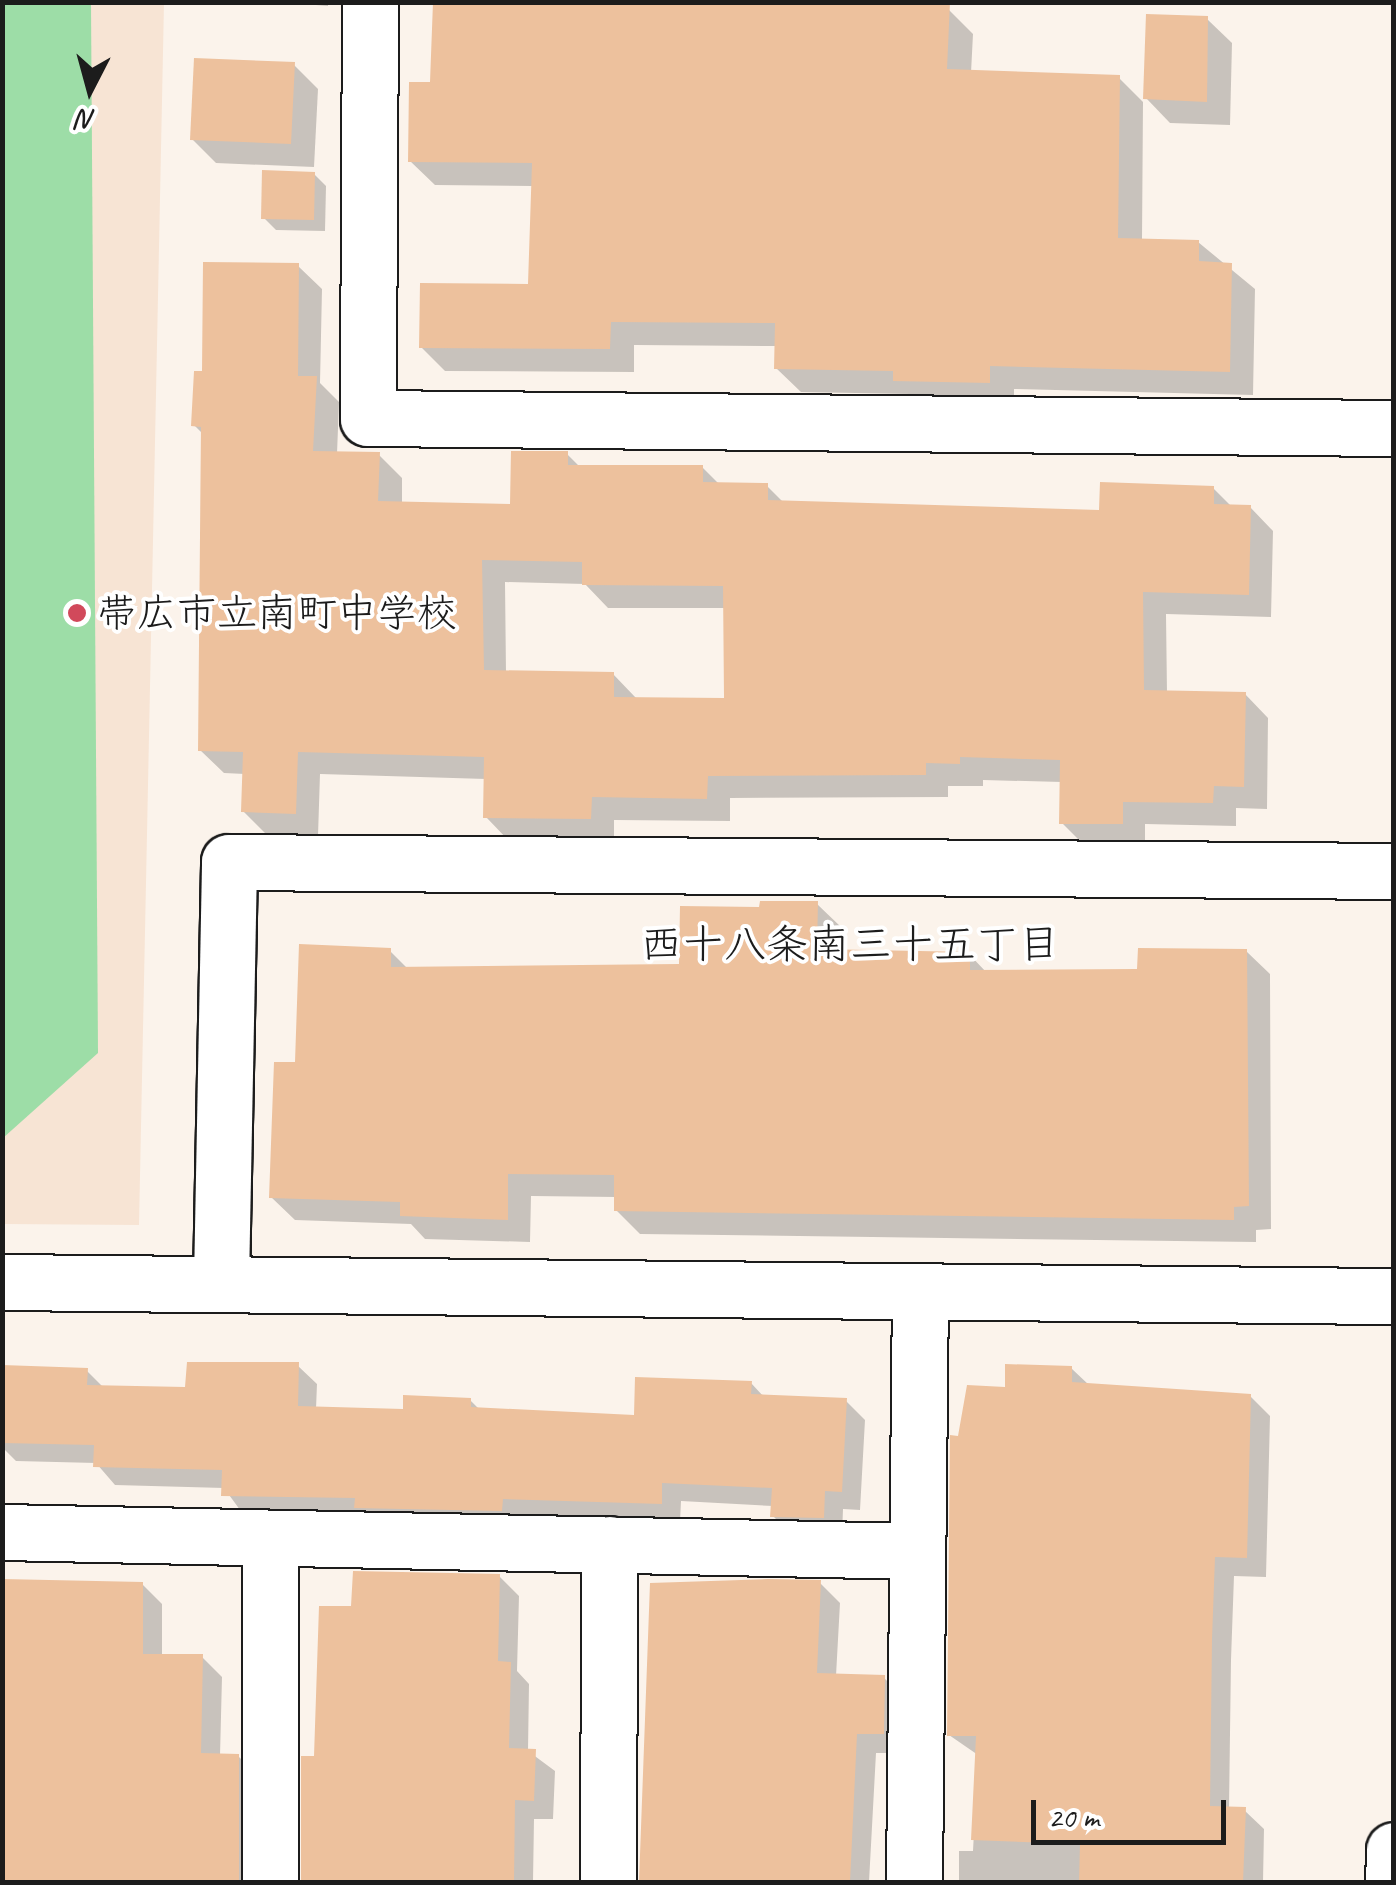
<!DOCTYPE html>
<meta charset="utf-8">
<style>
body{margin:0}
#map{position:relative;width:1396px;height:1885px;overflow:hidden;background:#fbf3eb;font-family:Caveat,"Klee One",sans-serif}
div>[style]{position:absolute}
.built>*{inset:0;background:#f7e4d4}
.green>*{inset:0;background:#9ddda7}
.shadow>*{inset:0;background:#0003}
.building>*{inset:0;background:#edc19d}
.roads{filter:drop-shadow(2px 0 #1c1c1c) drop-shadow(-2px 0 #1c1c1c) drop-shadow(0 2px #1c1c1c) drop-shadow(0 -2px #1c1c1c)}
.minor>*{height:55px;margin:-27.5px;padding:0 27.5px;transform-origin:27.5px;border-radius:27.5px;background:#fff}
.tertiary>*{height:55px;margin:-27.5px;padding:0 27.5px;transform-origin:27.5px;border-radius:27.5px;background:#fff}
.secondary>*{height:55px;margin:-27.5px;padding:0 27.5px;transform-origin:27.5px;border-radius:27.5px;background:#fff}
.dots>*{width:28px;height:28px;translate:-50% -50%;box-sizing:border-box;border:5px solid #fff;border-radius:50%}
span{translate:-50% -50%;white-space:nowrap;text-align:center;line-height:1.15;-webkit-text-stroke:8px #fff;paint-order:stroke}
.poi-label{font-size:40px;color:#1c1c1c}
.left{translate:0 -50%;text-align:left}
.neighbourhood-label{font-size:42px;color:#1c1c1c}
.frame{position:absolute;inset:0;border:5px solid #1c1c1c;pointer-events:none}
.north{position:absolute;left:40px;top:40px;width:100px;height:100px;-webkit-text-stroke:8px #fff;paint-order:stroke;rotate:186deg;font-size:28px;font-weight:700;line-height:40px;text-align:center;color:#1c1c1c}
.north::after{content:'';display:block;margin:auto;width:35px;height:45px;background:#1c1c1c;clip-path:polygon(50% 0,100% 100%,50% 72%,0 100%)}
.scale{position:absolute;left:1031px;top:1800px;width:195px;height:45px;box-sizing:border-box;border:5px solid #1c1c1c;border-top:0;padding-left:12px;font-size:30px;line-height:35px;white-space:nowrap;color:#1c1c1c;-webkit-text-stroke:8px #fff;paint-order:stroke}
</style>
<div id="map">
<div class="built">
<div style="clip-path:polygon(3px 3px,164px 3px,139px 1225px,3px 1224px)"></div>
</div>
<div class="green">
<div style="clip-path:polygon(3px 2px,91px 3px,98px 1053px,3px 1138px)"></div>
</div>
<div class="shadow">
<div style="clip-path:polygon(279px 2px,328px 2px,328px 6px)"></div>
<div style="clip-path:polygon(949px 10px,973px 34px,971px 73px,1119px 78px,1143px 102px,1142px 241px,1198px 242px,1255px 289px,1253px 395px,1014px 389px,1014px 406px,920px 404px,910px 394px,801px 392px,776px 368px,777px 346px,634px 345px,634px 372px,445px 371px,421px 347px,531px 287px,533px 186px,435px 185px,410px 161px,433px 85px)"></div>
<div style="clip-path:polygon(1207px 19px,1232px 43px,1230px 125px,1170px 123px,1146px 98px)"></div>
<div style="clip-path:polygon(294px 65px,318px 89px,314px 167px,216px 163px,192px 139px)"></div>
<div style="clip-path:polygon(314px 174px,326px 186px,325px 231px,276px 230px,264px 218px)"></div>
<div style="clip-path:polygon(evenodd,298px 266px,322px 289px,320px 383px,339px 402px,337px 454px,379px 455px,402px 478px,402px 504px,512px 507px,567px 454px,581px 468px,702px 467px,720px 485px,767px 486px,784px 503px,1102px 513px,1213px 488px,1232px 507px,1250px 507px,1273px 531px,1271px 617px,1166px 614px,1167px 693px,1245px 694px,1268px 718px,1267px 809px,1236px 808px,1236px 826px,1145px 824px,1145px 846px,1085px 846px,1062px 823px,1062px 782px,983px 780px,983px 786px,948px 786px,948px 797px,730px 798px,730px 821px,614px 820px,614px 841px,509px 841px,486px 817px,486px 779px,320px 774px,318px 836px,267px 835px,243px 811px,245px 774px,224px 773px,200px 750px,203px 434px,194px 425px,204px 374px,298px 266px,505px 582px,585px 584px,608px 608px,726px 608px,726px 701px,636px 698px,613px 674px,506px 673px,505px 582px)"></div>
<div style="clip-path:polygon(817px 904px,841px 927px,840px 952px,969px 954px,987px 973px,1140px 972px,1246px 951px,1270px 974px,1271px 1229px,1256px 1230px,1256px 1242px,640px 1234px,616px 1210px,616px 1197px,531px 1196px,530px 1242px,425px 1239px,411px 1224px,295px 1220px,271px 1197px,297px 1065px,390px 951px,408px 969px,681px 966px,762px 909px)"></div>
<div style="clip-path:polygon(297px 1365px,317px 1384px,316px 1409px,405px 1411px,470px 1400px,479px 1409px,636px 1418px,751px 1383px,764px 1397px,846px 1401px,865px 1420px,860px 1510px,843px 1509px,842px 1536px,792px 1535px,773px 1516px,773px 1506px,681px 1501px,680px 1522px,243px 1514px,224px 1488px,115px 1485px,96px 1463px,16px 1461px,2px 1447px,2px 1368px,87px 1371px,104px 1388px,188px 1390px)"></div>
<div style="clip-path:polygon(1071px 1368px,1089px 1385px,1250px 1396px,1270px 1416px,1266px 1577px,1234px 1576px,1231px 1660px,1229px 1809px,1244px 1810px,1264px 1829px,1263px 1882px,959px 1882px,959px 1851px,973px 1851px,978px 1755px,949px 1735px,960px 1439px,1007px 1389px)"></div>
<div style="clip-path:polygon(499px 1576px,519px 1596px,517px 1671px,529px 1684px,528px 1751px,555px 1771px,553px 1819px,534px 1819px,533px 1882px,304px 1882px,304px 1758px,317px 1758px,354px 1609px)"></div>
<div style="clip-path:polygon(2px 1581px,142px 1584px,162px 1604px,162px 1656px,202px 1657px,222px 1677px,220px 1756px,238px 1756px,258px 1776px,258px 1882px,2px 1882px)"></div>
<div style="clip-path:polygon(820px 1583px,840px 1603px,836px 1676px,884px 1678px,904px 1697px,903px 1753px,876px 1753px,869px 1882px,642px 1882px,652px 1586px)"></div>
</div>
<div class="building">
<div style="clip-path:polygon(433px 2px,950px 2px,947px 69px,1120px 75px,1118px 238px,1199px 240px,1199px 261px,1232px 263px,1230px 372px,990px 366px,990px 383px,893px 381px,893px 371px,774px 369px,775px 323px,611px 322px,610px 349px,419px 348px,420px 283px,528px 284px,532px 163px,408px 162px,409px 82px,430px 82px)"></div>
<div style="clip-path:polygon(1146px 14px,1208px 16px,1207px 102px,1143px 99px)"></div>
<div style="clip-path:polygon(194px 58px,295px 62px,291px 144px,190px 140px)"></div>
<div style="clip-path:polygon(262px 170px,315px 172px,314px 220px,261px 219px)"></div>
<div style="clip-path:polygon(evenodd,203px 262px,299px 263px,298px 376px,317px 376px,313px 451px,380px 452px,378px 501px,510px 504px,511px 451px,568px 451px,568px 465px,703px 465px,703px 482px,768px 483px,768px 500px,1099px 510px,1100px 482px,1214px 486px,1214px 504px,1251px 505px,1249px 595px,1143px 592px,1144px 690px,1246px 692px,1244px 787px,1214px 786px,1213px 803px,1123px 802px,1123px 824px,1059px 824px,1060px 760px,960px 757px,960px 764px,926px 763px,926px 775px,708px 776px,707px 799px,592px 797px,591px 819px,483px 818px,484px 757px,298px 752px,296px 814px,241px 812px,243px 752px,198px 751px,201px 427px,191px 426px,194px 371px,202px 371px,203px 262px,482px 560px,582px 562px,582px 585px,723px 586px,724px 698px,614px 697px,614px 672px,484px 670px,482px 560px)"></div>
<div style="clip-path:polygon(760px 901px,818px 901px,817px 949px,970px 952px,970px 970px,1137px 969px,1138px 948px,1247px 949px,1249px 1206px,1234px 1207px,1234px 1220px,614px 1211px,614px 1175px,508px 1174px,508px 1220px,400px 1216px,400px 1202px,269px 1198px,274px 1062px,295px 1062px,299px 944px,391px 948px,391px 967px,679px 964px,680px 906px,759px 907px)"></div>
<div style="clip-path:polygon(187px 1362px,299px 1362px,298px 1406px,403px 1409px,403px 1395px,471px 1398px,471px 1407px,634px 1415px,635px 1377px,752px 1381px,751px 1394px,847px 1398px,842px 1492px,825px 1491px,824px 1518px,770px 1517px,772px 1488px,662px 1483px,662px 1504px,503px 1499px,502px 1511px,354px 1508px,355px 1498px,221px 1496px,222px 1470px,93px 1467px,94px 1445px,2px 1443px,2px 1365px,88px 1368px,87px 1385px,185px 1387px)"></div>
<div style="clip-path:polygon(1005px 1364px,1072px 1366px,1072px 1382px,1251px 1394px,1247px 1558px,1215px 1557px,1212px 1639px,1210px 1806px,1246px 1807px,1243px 1882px,1079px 1882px,1080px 1844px,971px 1840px,976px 1736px,947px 1736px,950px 1435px,958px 1436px,967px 1385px,1005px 1387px)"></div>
<div style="clip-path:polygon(353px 1571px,500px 1574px,498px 1661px,511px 1662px,509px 1748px,536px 1749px,534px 1801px,515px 1800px,514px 1882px,301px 1882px,301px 1756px,314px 1756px,319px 1606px,351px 1606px)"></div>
<div style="clip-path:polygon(2px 1579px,143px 1582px,143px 1654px,203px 1654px,201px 1753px,239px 1754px,239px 1882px,2px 1882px)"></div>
<div style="clip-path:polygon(768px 1579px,821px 1580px,817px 1673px,885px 1675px,884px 1734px,857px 1734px,850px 1882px,639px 1882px,650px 1583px)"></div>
</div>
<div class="roads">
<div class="minor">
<div style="left:370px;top:2px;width:416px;rotate:90.3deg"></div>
<div style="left:368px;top:418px;width:1026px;rotate:0.56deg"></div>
<div style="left:221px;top:1281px;width:419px;rotate:-88.9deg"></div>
<div style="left:229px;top:862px;width:1165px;rotate:0.44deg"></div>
<div style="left:2px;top:1532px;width:915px;rotate:1.19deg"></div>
<div style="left:270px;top:1538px;width:344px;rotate:90deg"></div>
<div style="left:608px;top:1882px;width:338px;rotate:-89.8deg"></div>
<div style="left:914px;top:1882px;width:588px;rotate:-89.42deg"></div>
</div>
<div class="tertiary">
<div style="left:2px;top:1282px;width:1392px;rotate:0.58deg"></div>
</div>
<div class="secondary">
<div style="left:1393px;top:1882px;width:32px;rotate:-88deg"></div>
</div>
</div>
<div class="dots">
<div style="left:77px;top:613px;background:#d1495b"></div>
</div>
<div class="poi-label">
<span class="left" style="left:97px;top:613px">帯広市立南町中学校</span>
</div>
<div class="neighbourhood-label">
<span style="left:850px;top:945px">西十八条南三十五丁目</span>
</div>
<div class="frame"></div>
<div class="north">N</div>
<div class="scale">20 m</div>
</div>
